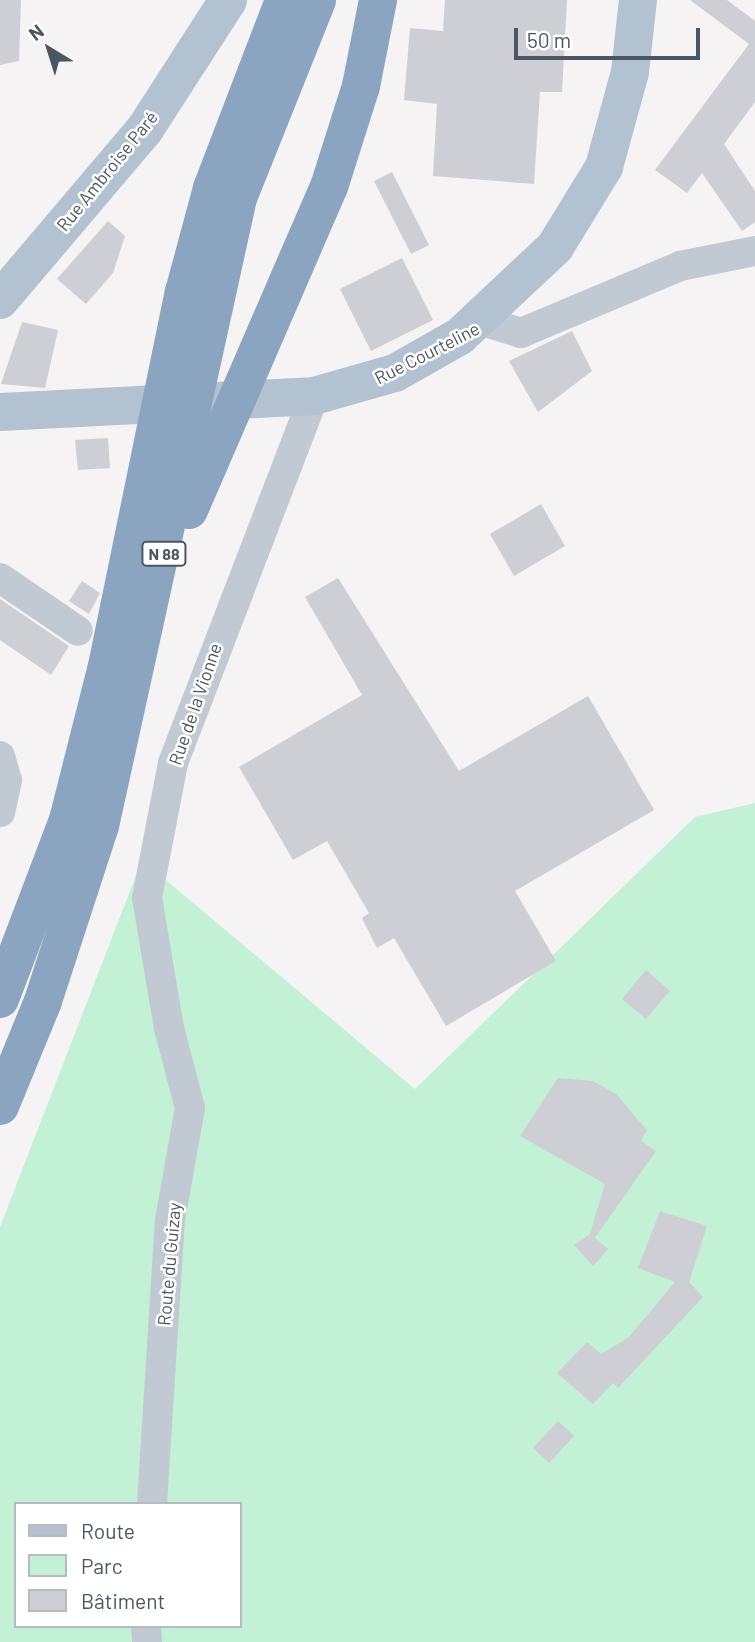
<!DOCTYPE html>
<meta charset="utf-8">
<style>
body{margin:0}
#map{position:relative;width:755px;height:1642px;overflow:hidden;background:#f5f3f3;font-family:Barlow,sans-serif}
div>[style]{position:absolute}
.green>*{inset:0;background:#c3f1d5}
.building>*{inset:0;background:#cdcfd5}
.minor>*{height:30px;margin:-15px;padding:0 15px;transform-origin:15px;border-radius:15px;background:#c1cad2}
.major>*{height:38px;margin:-19px;padding:0 19px;transform-origin:19px;border-radius:19px;background:#b3c2d1}
.highway>*{height:38px;margin:-19px;padding:0 19px;transform-origin:19px;border-radius:19px;background:#8ba5c1}
span{translate:-50% -50%;white-space:nowrap;text-align:center;line-height:1.15;-webkit-text-stroke:5px #fff;paint-order:stroke}
.shield-label span{padding:2px 5px;background:#fff;border:2px solid;border-radius:5px;-webkit-text-stroke-width:0}
.shield-label{font-size:16px;color:#4a5661;font-weight:700}
.street-label{font-size:18px;color:#4a5661}
.legend{position:absolute;left:14px;top:1502px;width:228px;height:126px;box-sizing:border-box;background:#fff;border:2px solid #b7bbc0;margin:0;padding:9px 12px;list-style:none;font-size:21px;color:#4a5661}
.legend li{display:flex;align-items:center;gap:14px;height:35px}
.legend b{width:35px;border:2px solid #b7bbc0}
.north{position:absolute;left:14px;top:14px;width:70px;height:70px;-webkit-text-stroke:5px #fff;paint-order:stroke;rotate:322deg;font-size:19px;font-weight:700;line-height:28px;text-align:center;color:#4a5661}
.north::after{content:'';display:block;margin:auto;width:24px;height:32px;background:#4a5661;clip-path:polygon(50% 0,100% 100%,50% 72%,0 100%)}
.scale{position:absolute;left:514px;top:28px;width:186px;height:32px;box-sizing:border-box;border:4px solid #4a5661;border-top:0;padding-left:9px;font-size:21px;line-height:24px;white-space:nowrap;color:#4a5661;-webkit-text-stroke:5px #fff;paint-order:stroke}
</style>
<div id="map">
<div class="green">
<div style="clip-path:polygon(evenodd,755px 803px,755px 1642px,0 1642px,0 1227px,142px 860px,415px 1089px,695px 817px,755px 803px,16px 1504px,240px 1504px,240px 1626px,16px 1626px,16px 1504px)"></div>
</div>
<div class="building">
<div style="clip-path:polygon(0 0,21px 0,19px 61px,0 65px)"></div>
<div style="clip-path:polygon(445px 0,567px 0,562px 92px,540px 92px,534px 184px,433px 176px,437px 104px,404px 100px,410px 28px,443px 31px)"></div>
<div style="clip-path:polygon(690px 0,727px 0,755px 21px,755px 102px,724px 144px,755px 191px,755px 222px,742px 231px,702px 173px,687px 193px,655px 170px,749px 44px)"></div>
<div style="clip-path:polygon(392px 172px,429px 245px,411px 254px,374px 181px)"></div>
<div style="clip-path:polygon(108px 221px,125px 236px,113px 273px,86px 304px,57px 279px)"></div>
<div style="clip-path:polygon(402px 258px,433px 320px,371px 351px,340px 289px)"></div>
<div style="clip-path:polygon(22px 322px,58px 330px,45px 388px,1px 384px)"></div>
<div style="clip-path:polygon(572px 331px,592px 371px,538px 412px,509px 361px)"></div>
<div style="clip-path:polygon(108px 438px,110px 468px,78px 470px,75px 440px)"></div>
<div style="clip-path:polygon(541px 504px,565px 546px,514px 576px,490px 534px)"></div>
<div style="clip-path:polygon(338px 578px,459px 771px,588px 696px,654px 810px,515px 891px,556px 961px,446px 1026px,394px 938px,377px 948px,362px 918px,369px 913px,327px 841px,293px 860px,239px 767px,362px 695px,305px 597px)"></div>
<div style="clip-path:polygon(82px 581px,100px 593px,89px 614px,69px 601px)"></div>
<div style="clip-path:polygon(0 599px,69px 646px,51px 675px,0 640px)"></div>
<div style="clip-path:polygon(646px 970px,670px 991px,646px 1019px,622px 999px)"></div>
<div style="clip-path:polygon(558px 1078px,593px 1081px,616px 1094px,647px 1130px,641px 1141px,656px 1151px,595px 1238px,608px 1249px,593px 1266px,574px 1245px,590px 1234px,605px 1184px,520px 1136px)"></div>
<div style="clip-path:polygon(660px 1211px,707px 1226px,689px 1282px,703px 1297px,618px 1388px,613px 1383px,593px 1404px,557px 1373px,587px 1342px,601px 1354px,628px 1338px,675px 1282px,638px 1268px)"></div>
<div style="clip-path:polygon(558px 1421px,574px 1436px,549px 1463px,533px 1448px)"></div>
</div>
<div class="minor">
<div style="left:482px;top:321px;width:41px;rotate:17.1deg"></div>
<div style="left:521px;top:333px;width:173px;rotate:-22.8deg"></div>
<div style="left:680px;top:266px;width:76px;rotate:-11.3deg"></div>
<div style="left:0;top:578px;width:94px;rotate:34.2deg"></div>
<div style="left:0;top:756px;width:25px;rotate:74deg"></div>
<div style="left:7px;top:780px;width:33px;rotate:102deg"></div>
<div style="left:152px;top:1504px;width:285px;rotate:-86.4deg"></div>
<div style="left:170px;top:1220px;width:114px;rotate:-79.9deg"></div>
<div style="left:190px;top:1108px;width:83px;rotate:-104.7deg"></div>
<div style="left:169px;top:1028px;width:132px;rotate:-99.6deg"></div>
<div style="left:147px;top:898px;width:137px;rotate:-79.1deg"></div>
<div style="left:173px;top:763px;width:393px;rotate:-69deg"></div>
<div style="left:146px;top:1626px;width:16px;rotate:86deg"></div>
</div>
<div class="major">
<div style="left:0;top:300px;width:224px;rotate:-49.7deg"></div>
<div style="left:145px;top:129px;width:153px;rotate:-57.2deg"></div>
<div style="left:0;top:412px;width:314px;rotate:-2.9deg"></div>
<div style="left:314px;top:396px;width:84px;rotate:-15.9deg"></div>
<div style="left:395px;top:373px;width:75px;rotate:-29.6deg"></div>
<div style="left:460px;top:336px;width:130px;rotate:-43.1deg"></div>
<div style="left:555px;top:247px;width:94px;rotate:-58.5deg"></div>
<div style="left:604px;top:167px;width:98px;rotate:-74.7deg"></div>
<div style="left:630px;top:72px;width:72px;rotate:-83.7deg"></div>
</div>
<div class="highway">
<div style="left:189px;top:510px;width:352px;rotate:-66.6deg"></div>
<div style="left:329px;top:187px;width:106px;rotate:-72.4deg"></div>
<div style="left:361px;top:86px;width:88px;rotate:-78.8deg"></div>
<div style="left:0;top:999px;width:191px;rotate:-69.2deg"></div>
<div style="left:68px;top:820px;width:159px;rotate:-75.8deg"></div>
<div style="left:107px;top:666px;width:382px;rotate:-78.4deg"></div>
<div style="left:184px;top:292px;width:108px;rotate:-74.9deg"></div>
<div style="left:212px;top:188px;width:201px;rotate:-69deg"></div>
<div style="left:0;top:1106px;width:113px;rotate:-67.7deg"></div>
<div style="left:43px;top:1001px;width:184px;rotate:-72deg"></div>
<div style="left:100px;top:826px;width:643px;rotate:-77.61deg"></div>
<div style="left:238px;top:198px;width:213px;rotate:-68.2deg"></div>
</div>
<div class="shield-label">
<span style="left:164px;top:554px">N 88</span>
</div>
<div class="street-label">
<span style="left:107px;top:171px;rotate:-51deg">Rue Ambroise Paré</span>
<span style="left:427px;top:353px;rotate:-27deg">Rue Courteline</span>
<span style="left:195px;top:704px;rotate:-71deg">Rue de la Vionne</span>
<span style="left:169px;top:1264px;rotate:-85deg">Route du Guizay</span>
</div>
<ul class="legend">
<li><b style="height:9px;background:#b3c2d1"></b>Route</li>
<li><b style="height:19px;background:#c3f1d5"></b>Parc</li>
<li><b style="height:19px;background:#cdcfd5"></b>Bâtiment</li>
</ul>
<div class="north">N</div>
<div class="scale">50 m</div>
</div>
